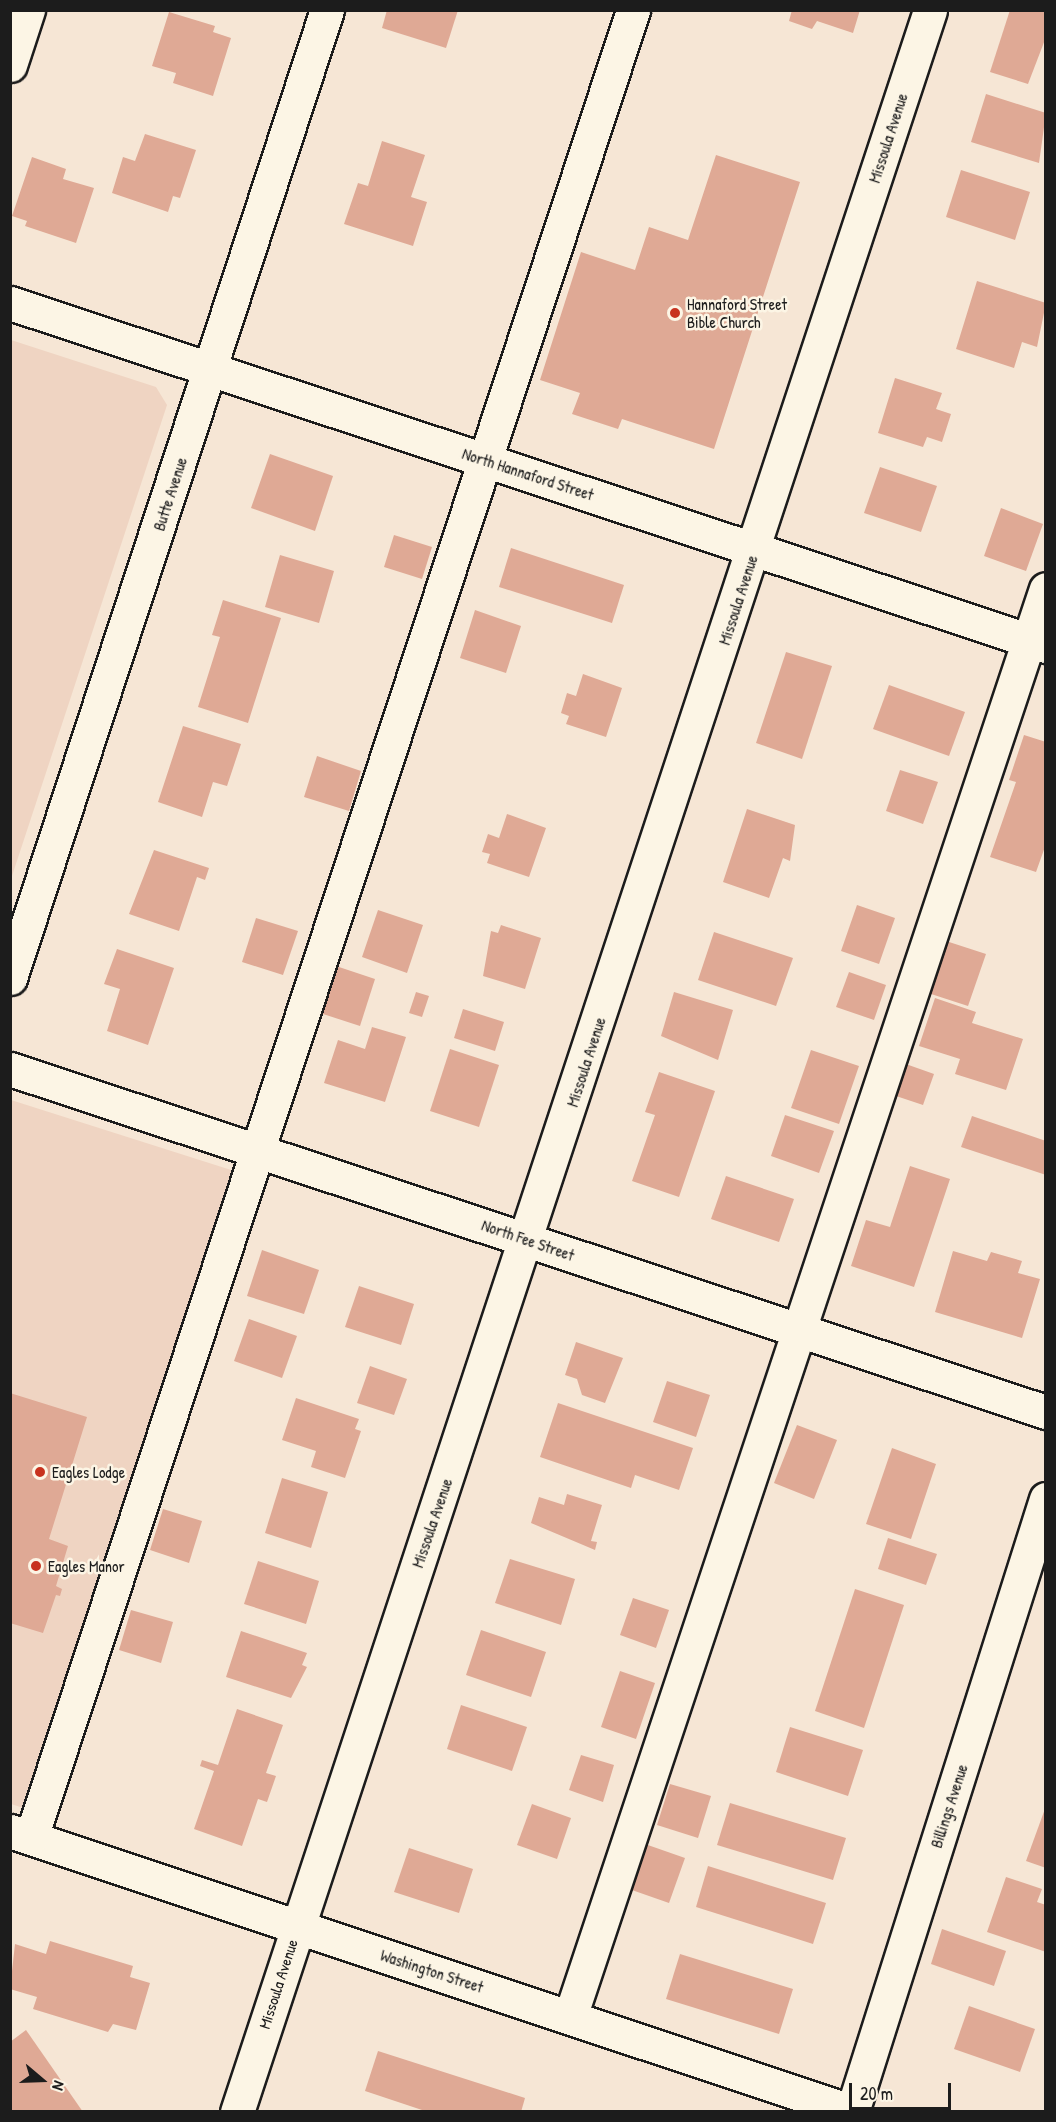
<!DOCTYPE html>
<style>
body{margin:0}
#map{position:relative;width:1056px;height:2122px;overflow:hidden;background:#f6e6d5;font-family:"Patrick Hand",sans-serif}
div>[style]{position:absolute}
.built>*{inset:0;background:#efd4c2}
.building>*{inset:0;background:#dfa995}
.roads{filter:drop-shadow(2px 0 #1c1c1c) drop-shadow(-2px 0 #1c1c1c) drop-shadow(0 2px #1c1c1c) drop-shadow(0 -2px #1c1c1c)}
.minor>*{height:33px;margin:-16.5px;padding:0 16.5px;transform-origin:16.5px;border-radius:16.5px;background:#fcf5e5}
.dots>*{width:16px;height:16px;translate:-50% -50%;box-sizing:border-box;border:3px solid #fcf5e5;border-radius:50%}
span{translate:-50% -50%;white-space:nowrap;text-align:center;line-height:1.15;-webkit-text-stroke:5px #fcf5e5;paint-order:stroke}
.street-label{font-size:16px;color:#1c1c1c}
.poi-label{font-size:16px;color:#1c1c1c}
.left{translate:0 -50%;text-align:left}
.frame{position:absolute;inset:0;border:12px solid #1c1c1c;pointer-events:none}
.north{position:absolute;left:12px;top:2050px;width:60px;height:60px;-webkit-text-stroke:4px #fcf5e5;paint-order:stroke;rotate:109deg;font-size:16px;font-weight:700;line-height:24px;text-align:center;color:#1c1c1c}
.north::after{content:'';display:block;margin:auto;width:21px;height:27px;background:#1c1c1c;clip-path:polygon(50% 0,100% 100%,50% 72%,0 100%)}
.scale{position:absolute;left:849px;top:2083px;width:102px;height:27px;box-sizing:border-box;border:3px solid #1c1c1c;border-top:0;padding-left:8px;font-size:18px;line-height:21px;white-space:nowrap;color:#1c1c1c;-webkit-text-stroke:4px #fcf5e5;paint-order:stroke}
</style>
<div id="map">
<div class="built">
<div style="clip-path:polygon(11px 340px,156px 387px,167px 405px,11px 879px)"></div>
<div style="clip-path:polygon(11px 1100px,250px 1176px,39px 1813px,11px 1804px)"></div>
</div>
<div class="building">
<div style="clip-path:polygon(387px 10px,458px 10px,446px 48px,382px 28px)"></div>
<div style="clip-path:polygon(792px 10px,860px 10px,853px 33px,817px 21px,812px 29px,789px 21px)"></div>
<div style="clip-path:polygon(1010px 10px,1046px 10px,1046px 37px,1028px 84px,990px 72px)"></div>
<div style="clip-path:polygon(169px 12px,215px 26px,213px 32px,231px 38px,213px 96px,173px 83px,176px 73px,152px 66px)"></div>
<div style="clip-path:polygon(986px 94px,1046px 113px,1039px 163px,971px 142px)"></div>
<div style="clip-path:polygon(145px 134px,196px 150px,180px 198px,173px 196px,168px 212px,112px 193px,123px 157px,135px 161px)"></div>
<div style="clip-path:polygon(382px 141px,425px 155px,411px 197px,427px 202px,413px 246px,344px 224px,358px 183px,368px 186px)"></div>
<div style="clip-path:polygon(716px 155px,800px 182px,714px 449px,622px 419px,618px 429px,572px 414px,580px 393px,540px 380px,581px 252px,635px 270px,649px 227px,688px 240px)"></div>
<div style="clip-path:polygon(32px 157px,66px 169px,63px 179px,94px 188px,76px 243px,25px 226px,27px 221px,12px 216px)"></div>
<div style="clip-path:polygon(961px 170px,1030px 192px,1015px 240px,946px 217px)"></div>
<div style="clip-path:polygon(977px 281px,1046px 303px,1037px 347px,1022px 342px,1014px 368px,956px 349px)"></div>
<div style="clip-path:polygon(895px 378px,942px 393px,936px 409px,951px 414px,942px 442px,927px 437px,923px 447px,878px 433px)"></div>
<div style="clip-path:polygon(270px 454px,333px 476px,315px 531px,251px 508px)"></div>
<div style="clip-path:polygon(880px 467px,937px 486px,921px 532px,864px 513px)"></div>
<div style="clip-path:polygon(1001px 508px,1043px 524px,1026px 571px,984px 556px)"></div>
<div style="clip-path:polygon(394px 535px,432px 547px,422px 579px,384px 567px)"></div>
<div style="clip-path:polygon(511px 548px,624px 585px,612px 623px,499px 587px)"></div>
<div style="clip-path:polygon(280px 555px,334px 571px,319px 623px,265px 607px)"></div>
<div style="clip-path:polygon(223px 600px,281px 618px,248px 723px,198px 707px,220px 637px,212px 635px)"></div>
<div style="clip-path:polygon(475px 610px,521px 626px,506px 673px,460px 658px)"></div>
<div style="clip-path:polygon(786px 652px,832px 666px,802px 759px,756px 743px)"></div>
<div style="clip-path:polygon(583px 674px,622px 688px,606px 737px,566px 724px,569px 716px,561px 713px,567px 693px,576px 696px)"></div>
<div style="clip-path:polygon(889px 685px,965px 712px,949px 756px,873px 729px)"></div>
<div style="clip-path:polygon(183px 726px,241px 744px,227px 786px,213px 782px,202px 817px,158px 802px)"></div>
<div style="clip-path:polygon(1024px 735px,1046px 742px,1046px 844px,1036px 872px,990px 857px,1016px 782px,1009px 780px)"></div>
<div style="clip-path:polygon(317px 756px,361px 771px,349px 811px,304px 797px)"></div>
<div style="clip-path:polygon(900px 770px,938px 782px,923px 824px,886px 811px)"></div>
<div style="clip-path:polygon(747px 809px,795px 825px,790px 861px,783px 858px,769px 898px,723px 882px)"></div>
<div style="clip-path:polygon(507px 814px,546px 828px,529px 877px,487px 863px,490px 854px,482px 852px,488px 834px,499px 838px)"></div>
<div style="clip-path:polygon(154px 850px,209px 868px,205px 880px,197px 877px,179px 931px,129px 914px)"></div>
<div style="clip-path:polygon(857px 905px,895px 918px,879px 964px,841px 951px)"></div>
<div style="clip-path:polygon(378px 910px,423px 925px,407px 973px,362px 957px)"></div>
<div style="clip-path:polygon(256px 918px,298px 931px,283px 975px,242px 962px)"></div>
<div style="clip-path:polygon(501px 925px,541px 938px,525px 989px,483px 976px,491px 931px,498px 933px)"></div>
<div style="clip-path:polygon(714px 932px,793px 958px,776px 1006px,698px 980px)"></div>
<div style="clip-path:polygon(946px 941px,986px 954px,968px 1006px,928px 993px)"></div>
<div style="clip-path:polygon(117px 949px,174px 968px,148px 1045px,107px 1031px,120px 989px,104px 984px)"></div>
<div style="clip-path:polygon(336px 966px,375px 979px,360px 1026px,320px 1013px)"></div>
<div style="clip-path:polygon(849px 972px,886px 985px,874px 1020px,836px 1007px)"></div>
<div style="clip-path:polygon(416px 992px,429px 996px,422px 1017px,409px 1013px)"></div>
<div style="clip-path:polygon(674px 992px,733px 1010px,718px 1060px,661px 1036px)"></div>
<div style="clip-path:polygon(935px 998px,976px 1012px,972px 1023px,1023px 1039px,1006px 1090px,955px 1074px,960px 1059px,919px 1046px)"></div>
<div style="clip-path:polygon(463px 1009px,504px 1022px,495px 1051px,454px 1038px)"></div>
<div style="clip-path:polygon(372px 1027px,406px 1037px,385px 1102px,324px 1083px,338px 1040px,365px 1049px)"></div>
<div style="clip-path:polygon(450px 1049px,499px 1065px,479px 1127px,430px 1111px)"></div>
<div style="clip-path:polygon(811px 1050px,859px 1066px,839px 1124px,791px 1108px)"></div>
<div style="clip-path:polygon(903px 1063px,934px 1074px,923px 1105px,893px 1095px)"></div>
<div style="clip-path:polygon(659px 1072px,715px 1091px,679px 1197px,632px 1181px,655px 1115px,645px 1112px)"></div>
<div style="clip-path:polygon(785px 1115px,834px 1131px,819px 1173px,771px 1156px)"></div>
<div style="clip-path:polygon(972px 1116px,1046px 1141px,1046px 1175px,961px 1147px)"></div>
<div style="clip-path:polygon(910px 1166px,950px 1179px,914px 1287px,851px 1266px,866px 1220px,890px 1227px)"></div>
<div style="clip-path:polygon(726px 1176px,794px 1199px,779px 1242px,711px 1219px)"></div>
<div style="clip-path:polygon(262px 1250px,319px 1270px,304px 1314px,247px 1296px)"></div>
<div style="clip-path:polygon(953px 1251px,987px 1261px,991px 1252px,1022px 1261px,1018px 1273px,1040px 1279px,1022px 1338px,935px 1312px)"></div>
<div style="clip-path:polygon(359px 1286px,414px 1304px,401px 1345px,345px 1327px)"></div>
<div style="clip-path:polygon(249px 1319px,297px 1336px,282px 1378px,234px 1361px)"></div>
<div style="clip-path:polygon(576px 1342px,623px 1358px,605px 1403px,582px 1395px,577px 1379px,565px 1375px)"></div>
<div style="clip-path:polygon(370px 1366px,407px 1379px,394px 1415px,357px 1403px)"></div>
<div style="clip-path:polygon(667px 1381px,710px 1395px,696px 1437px,653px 1422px)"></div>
<div style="clip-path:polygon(10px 1393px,87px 1417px,49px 1539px,68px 1546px,56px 1586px,62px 1589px,60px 1596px,56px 1595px,43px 1633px,10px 1623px)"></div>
<div style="clip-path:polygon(296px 1398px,359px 1419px,355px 1429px,361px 1431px,345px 1478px,311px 1467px,316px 1451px,282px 1440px)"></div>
<div style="clip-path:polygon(558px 1403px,693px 1448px,679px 1490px,635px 1475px,631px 1488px,540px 1457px)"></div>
<div style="clip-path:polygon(797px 1425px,837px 1440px,814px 1499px,774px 1483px)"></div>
<div style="clip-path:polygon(892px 1448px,936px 1464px,911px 1539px,866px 1524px)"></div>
<div style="clip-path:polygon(282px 1478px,328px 1492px,311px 1548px,265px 1533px)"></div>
<div style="clip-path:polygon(567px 1494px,602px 1505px,591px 1541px,597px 1542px,595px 1550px,531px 1523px,539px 1497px,564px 1505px)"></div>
<div style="clip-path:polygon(163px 1509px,202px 1521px,189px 1563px,150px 1550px)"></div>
<div style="clip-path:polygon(888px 1538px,937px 1554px,926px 1585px,878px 1569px)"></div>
<div style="clip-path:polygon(510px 1559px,575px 1579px,561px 1625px,495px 1603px)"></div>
<div style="clip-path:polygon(258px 1561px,319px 1581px,306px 1624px,244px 1604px)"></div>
<div style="clip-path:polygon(855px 1589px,904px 1605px,864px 1728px,815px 1711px)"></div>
<div style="clip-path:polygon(633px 1598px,669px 1610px,656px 1648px,620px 1635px)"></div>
<div style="clip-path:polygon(131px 1610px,173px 1622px,161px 1663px,119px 1650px)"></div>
<div style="clip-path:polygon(481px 1630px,546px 1652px,531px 1697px,466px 1675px)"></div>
<div style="clip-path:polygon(241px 1631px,307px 1653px,302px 1665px,307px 1667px,291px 1698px,226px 1677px)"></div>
<div style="clip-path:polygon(620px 1671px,655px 1683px,636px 1739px,601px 1727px)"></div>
<div style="clip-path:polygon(461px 1705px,527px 1727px,512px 1771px,447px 1749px)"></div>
<div style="clip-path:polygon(237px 1709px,283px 1725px,266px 1773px,276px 1776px,267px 1802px,258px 1799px,242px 1846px,194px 1829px,214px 1771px,200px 1766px,202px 1760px,218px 1765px)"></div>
<div style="clip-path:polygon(790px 1727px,863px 1750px,848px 1796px,776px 1772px)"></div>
<div style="clip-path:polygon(581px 1755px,614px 1765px,603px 1802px,569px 1790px)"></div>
<div style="clip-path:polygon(670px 1784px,711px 1796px,698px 1838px,657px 1825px)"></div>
<div style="clip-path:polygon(730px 1803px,846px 1838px,833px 1880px,717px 1845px)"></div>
<div style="clip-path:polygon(532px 1804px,571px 1818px,557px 1859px,517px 1845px)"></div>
<div style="clip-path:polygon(1046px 1806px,1046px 1868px,1026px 1861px)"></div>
<div style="clip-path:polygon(645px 1844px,685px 1858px,669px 1903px,629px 1889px)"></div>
<div style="clip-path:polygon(409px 1848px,473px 1869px,459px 1913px,394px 1892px)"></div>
<div style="clip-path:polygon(708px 1866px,826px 1903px,813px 1944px,696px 1907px)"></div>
<div style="clip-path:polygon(1006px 1877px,1042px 1889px,1037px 1902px,1046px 1905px,1046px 1952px,987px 1932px)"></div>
<div style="clip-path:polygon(942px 1929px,1006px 1951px,994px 1986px,931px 1964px)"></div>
<div style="clip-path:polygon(50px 1941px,133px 1966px,130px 1977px,150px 1983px,136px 2030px,113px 2024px,108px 2032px,33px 2009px,37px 1997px,10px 1989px,15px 1944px,46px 1954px)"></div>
<div style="clip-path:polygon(680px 1954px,793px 1989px,779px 2034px,666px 1999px)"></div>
<div style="clip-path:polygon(969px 2006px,1035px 2029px,1020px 2072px,954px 2049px)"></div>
<div style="clip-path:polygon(26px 2030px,58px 2076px,83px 2112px,10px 2112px,10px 2042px)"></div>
<div style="clip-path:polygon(378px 2051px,525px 2098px,521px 2112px,428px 2112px,365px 2091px)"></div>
</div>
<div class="roads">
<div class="minor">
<div style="left:10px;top:65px;width:58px;rotate:-71.9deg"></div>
<div style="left:10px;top:303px;width:1091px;rotate:18.32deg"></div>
<div style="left:10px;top:978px;width:1019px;rotate:-71.87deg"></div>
<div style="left:10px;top:1069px;width:1091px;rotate:18.32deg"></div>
<div style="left:10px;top:1831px;width:889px;rotate:18.43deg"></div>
<div style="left:31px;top:1838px;width:1925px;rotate:-71.77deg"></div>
<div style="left:570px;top:2017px;width:1505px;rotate:-71.57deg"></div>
<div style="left:237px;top:2112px;width:2213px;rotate:-71.75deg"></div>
<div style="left:852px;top:2112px;width:643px;rotate:-72.44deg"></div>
</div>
</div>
<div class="dots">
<div style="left:675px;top:313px;background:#c8321e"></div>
<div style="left:40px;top:1472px;background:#c8321e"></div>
<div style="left:36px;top:1566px;background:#c8321e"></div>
</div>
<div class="street-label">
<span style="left:888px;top:138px;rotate:-72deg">Missoula Avenue</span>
<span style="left:528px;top:474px;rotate:18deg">North Hannaford Street</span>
<span style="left:170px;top:494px;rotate:-72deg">Butte Avenue</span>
<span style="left:738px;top:600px;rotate:-72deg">Missoula Avenue</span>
<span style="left:586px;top:1062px;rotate:-72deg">Missoula Avenue</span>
<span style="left:528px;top:1240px;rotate:19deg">North Fee Street</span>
<span style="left:432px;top:1523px;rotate:-71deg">Missoula Avenue</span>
<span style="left:949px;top:1806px;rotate:-72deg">Billings Avenue</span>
<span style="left:432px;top:1971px;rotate:18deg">Washington Street</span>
<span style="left:278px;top:1984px;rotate:-72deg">Missoula Avenue</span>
</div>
<div class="poi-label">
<span class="left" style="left:687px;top:313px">Hannaford Street<br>Bible Church</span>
<span class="left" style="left:52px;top:1472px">Eagles Lodge</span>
<span class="left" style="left:48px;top:1566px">Eagles Manor</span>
</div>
<div class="frame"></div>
<div class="north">N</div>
<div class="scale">20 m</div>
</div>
